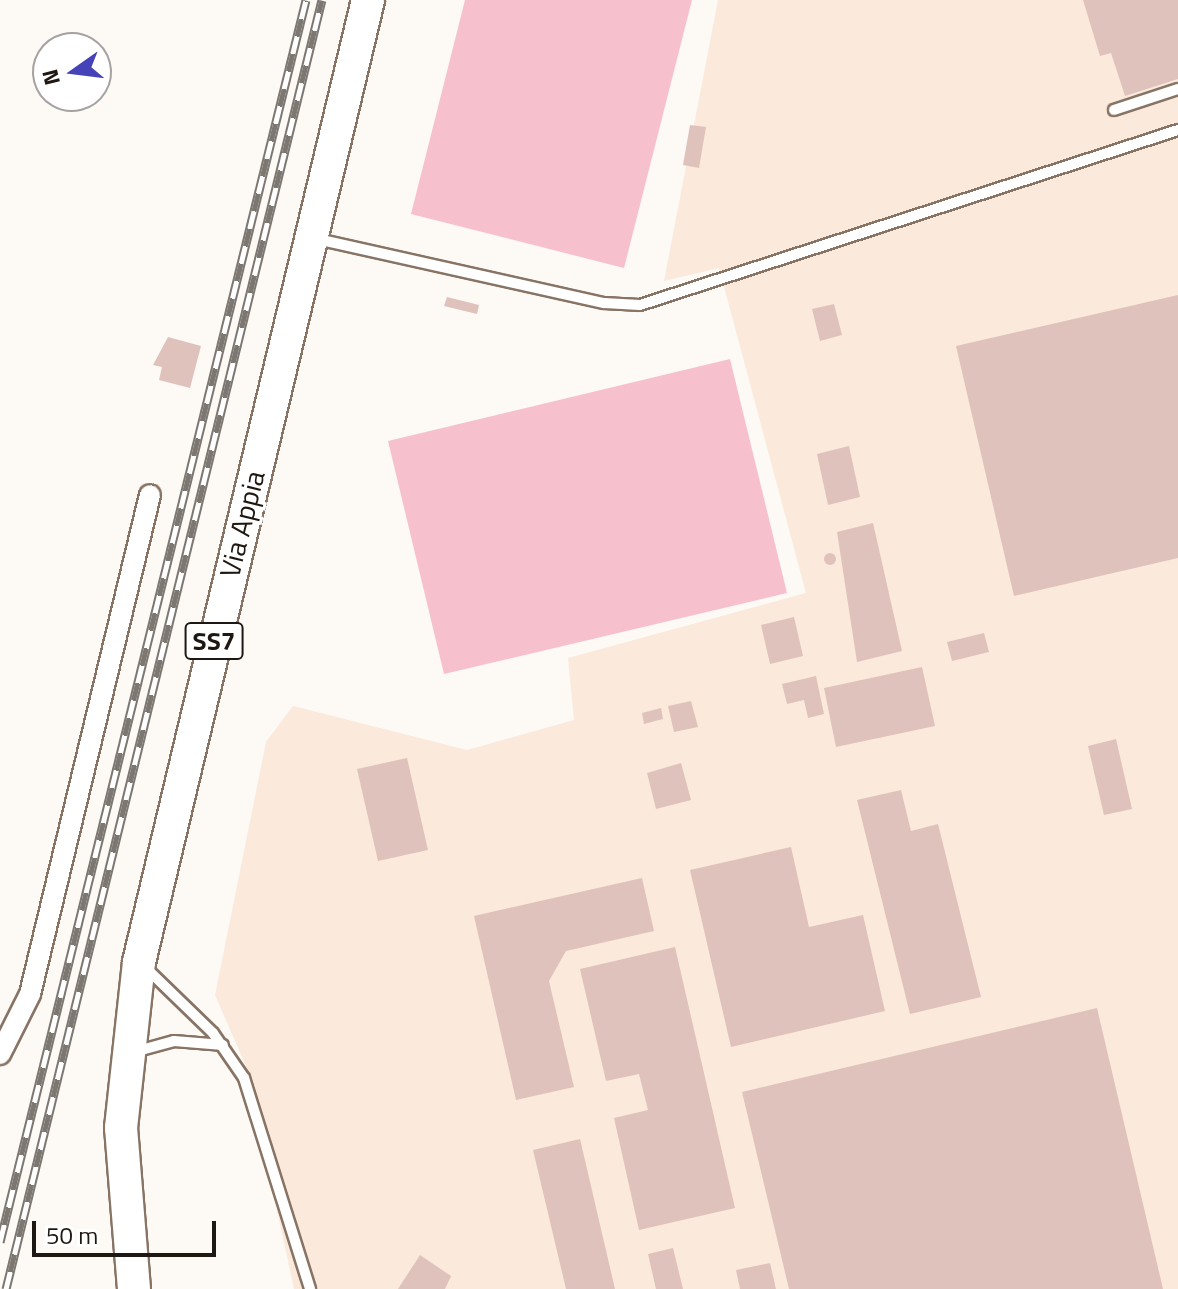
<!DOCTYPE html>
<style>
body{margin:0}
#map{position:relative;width:1178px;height:1289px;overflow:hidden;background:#fdf9f5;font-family:"Titillium Web",sans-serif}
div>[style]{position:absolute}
.built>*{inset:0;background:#fbe9db}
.green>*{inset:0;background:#f6c1cd}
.building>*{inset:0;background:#dfc2bc}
.round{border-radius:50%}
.roads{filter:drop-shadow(2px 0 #887465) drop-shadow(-2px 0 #887465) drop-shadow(0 2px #887465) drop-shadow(0 -2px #887465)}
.lane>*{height:10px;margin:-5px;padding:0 5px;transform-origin:5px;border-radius:5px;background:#fff}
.street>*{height:20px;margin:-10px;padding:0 10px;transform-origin:10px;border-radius:10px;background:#fff}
.primary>*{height:32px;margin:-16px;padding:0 16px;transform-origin:16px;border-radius:16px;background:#fff}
.rail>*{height:9px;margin-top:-4.5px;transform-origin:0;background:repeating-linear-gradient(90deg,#fff 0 18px,#7d7772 0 36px);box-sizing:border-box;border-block:2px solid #7d7772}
span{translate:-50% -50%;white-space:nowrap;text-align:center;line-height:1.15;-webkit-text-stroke:6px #fff;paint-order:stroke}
.shield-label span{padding:2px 6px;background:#fff;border:2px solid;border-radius:6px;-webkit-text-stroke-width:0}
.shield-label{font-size:26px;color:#1f1711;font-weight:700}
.street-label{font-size:28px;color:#1f1711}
.north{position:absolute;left:32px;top:32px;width:80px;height:80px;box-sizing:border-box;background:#fff;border:2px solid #a5a2a0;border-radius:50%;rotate:256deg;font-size:22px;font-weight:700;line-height:32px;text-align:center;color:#1f1711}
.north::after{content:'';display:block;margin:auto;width:28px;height:36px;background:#4642b8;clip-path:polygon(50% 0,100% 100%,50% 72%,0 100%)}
.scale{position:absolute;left:32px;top:1221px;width:184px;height:36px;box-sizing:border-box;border:4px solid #1f1711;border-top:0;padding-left:10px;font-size:24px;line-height:28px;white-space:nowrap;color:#1f1711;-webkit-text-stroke:6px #fff;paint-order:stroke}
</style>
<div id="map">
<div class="built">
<div style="clip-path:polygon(718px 0,1178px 0,1178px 1289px,294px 1289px,246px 1066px,215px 995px,266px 742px,293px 706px,467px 750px,574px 720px,568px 658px,806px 593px,719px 268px,664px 281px)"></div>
</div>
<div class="green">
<div style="clip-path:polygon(465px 0,692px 0,624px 268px,411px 214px)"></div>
<div style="clip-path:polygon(730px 359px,787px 593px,444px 674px,388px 441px)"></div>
</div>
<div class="building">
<div style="clip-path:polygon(1083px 0,1178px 0,1178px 79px,1125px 96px,1111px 53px,1100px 56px)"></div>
<div style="clip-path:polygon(690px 125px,706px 127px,699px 168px,683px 165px)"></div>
<div style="clip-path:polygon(1178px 295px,1178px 558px,1014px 596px,956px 346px)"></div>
<div style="clip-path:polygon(447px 297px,479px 305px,477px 314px,444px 306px)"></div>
<div style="clip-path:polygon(834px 304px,842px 335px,820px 341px,812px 309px)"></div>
<div style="clip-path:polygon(168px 337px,201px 346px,190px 388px,159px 380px,162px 367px,153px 365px)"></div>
<div style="clip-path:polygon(849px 446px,860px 497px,828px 505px,817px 454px)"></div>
<div style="clip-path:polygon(873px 523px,902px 651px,857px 662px,837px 532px)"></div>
<div class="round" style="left:824px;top:553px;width:12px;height:12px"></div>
<div style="clip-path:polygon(794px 617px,803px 656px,770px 664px,761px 625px)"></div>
<div style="clip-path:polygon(984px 633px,989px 652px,952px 661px,947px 642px)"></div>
<div style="clip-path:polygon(922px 667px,935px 726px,836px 747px,824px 688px)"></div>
<div style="clip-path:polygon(816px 676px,824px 714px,808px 718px,804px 700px,787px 704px,782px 684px)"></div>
<div style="clip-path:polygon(691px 701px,698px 727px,674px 732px,668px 706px)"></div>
<div style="clip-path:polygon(661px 708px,663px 719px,644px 724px,642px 713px)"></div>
<div style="clip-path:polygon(1116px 739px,1132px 809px,1104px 815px,1088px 746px)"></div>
<div style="clip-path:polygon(407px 758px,428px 850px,378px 861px,357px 769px)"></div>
<div style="clip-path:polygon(681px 763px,691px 800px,656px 809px,647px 773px)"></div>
<div style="clip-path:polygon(901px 790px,911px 831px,938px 824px,981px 997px,910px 1014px,857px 800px)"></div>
<div style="clip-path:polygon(791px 847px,809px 927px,863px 915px,885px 1011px,731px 1047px,690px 870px)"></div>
<div style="clip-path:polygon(642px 878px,654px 931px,566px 951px,549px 981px,574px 1087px,516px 1100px,474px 916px)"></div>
<div style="clip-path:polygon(675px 947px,735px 1208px,639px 1230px,614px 1118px,648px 1110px,639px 1074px,606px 1081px,580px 969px)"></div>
<div style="clip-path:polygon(1097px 1008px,1163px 1289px,789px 1289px,742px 1092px)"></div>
<div style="clip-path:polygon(580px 1139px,615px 1289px,566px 1289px,533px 1150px)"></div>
<div style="clip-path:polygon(673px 1248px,683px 1289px,656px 1289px,648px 1254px)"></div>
<div style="clip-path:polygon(420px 1255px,451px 1276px,445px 1289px,398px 1289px)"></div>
<div style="clip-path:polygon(770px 1263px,776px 1289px,740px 1289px,736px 1270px)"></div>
</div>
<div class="roads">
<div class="lane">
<div style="left:1114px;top:110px;width:67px;rotate:-18.2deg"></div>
<div style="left:317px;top:239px;width:294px;rotate:12.6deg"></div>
<div style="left:604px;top:303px;width:36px;rotate:3deg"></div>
<div style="left:640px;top:305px;width:566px;rotate:-18.02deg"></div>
<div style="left:146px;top:968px;width:93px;rotate:44.1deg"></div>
<div style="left:213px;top:1033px;width:55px;rotate:55.4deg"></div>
<div style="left:244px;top:1078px;width:221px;rotate:72.6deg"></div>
<div style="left:134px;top:1052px;width:41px;rotate:-15.4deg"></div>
<div style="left:174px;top:1041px;width:49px;rotate:4.7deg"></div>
</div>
<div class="street">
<div style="left:0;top:1054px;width:67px;rotate:-63.4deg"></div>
<div style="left:30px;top:994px;width:513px;rotate:-76.48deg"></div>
</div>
<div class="primary">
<div style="left:134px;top:1289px;width:162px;rotate:-94.6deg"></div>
<div style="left:121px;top:1128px;width:167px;rotate:-83.8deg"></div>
<div style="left:139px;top:962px;width:989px;rotate:-76.61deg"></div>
</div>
</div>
<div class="rail">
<div style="left:0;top:1242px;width:1279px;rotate:-76.16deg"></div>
<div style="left:6px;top:1289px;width:1327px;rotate:-76.23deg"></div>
</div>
<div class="shield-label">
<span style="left:214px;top:641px">SS7</span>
</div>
<div class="street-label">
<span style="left:242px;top:524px;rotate:-76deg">Via Appia</span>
</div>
<div class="north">N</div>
<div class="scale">50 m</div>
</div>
